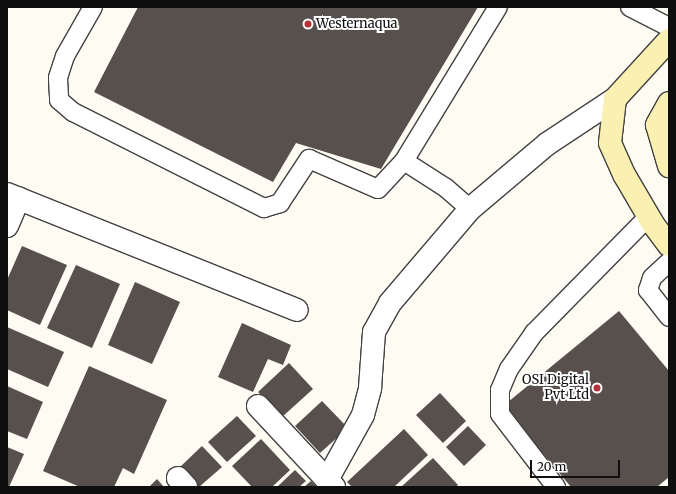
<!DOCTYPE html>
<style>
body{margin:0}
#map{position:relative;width:676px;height:494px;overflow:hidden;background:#fefbf2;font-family:Merriweather,serif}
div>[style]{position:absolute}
.building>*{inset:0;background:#57504c}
.roads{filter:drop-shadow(1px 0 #424242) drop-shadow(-1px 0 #424242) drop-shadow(0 1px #424242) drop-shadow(0 -1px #424242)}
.lane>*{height:18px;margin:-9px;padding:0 9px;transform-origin:9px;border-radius:9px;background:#fff}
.street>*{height:22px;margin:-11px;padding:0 11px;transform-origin:11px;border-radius:11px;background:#fff}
.secondary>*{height:22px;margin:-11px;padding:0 11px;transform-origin:11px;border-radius:11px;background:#f9f0b2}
.dots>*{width:11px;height:11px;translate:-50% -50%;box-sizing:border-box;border:2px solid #fff;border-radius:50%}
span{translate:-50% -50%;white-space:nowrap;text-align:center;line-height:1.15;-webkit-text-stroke:4px #fff;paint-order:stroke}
.poi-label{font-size:13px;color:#0f0f0f}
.left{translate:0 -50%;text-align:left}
.right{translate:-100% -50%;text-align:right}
.frame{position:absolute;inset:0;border:8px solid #0f0f0f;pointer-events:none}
.scale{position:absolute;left:530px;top:460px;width:90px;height:18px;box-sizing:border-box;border:2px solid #0f0f0f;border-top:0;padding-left:5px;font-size:12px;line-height:14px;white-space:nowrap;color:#0f0f0f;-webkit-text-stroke:3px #fff;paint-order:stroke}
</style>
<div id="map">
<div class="building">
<div style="clip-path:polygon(138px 7px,478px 7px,381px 169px,296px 143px,273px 182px,94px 92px)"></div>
<div style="clip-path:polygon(22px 246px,67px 265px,40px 325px,7px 310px,7px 280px)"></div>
<div style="clip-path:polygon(76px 265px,120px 284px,92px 348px,47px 328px)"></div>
<div style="clip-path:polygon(135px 282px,180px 302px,152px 364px,108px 345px)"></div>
<div style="clip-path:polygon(619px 311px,669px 371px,669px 477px,657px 487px,571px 487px,503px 406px)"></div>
<div style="clip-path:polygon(242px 323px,291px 345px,283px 365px,268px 359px,253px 392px,218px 377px)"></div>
<div style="clip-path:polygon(7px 327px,64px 352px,48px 387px,7px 369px)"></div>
<div style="clip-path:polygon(289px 363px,313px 389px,282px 417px,258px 392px)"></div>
<div style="clip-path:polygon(89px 366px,167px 400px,134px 474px,123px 468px,114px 487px,80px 487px,43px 471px)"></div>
<div style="clip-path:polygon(7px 386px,43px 402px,27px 439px,7px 431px)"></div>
<div style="clip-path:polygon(440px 393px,466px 421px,443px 443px,416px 415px)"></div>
<div style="clip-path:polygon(322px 401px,348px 428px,320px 453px,295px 426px)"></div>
<div style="clip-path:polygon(237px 416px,256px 436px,227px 462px,208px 442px)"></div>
<div style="clip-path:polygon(468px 426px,486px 445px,464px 466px,446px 447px)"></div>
<div style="clip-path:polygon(404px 429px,428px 455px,394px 487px,352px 487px,347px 482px)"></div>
<div style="clip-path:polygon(261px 439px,290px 470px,272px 487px,252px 487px,232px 466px)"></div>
<div style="clip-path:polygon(202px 446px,222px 467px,199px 487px,180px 467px)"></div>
<div style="clip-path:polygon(7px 447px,24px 454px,9px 487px,7px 487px)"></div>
<div style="clip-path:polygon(433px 458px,458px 485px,456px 487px,401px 487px)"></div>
<div style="clip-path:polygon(295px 470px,306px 481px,299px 487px,277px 487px)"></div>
<div style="clip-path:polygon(157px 479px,164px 487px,149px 487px)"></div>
<div style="clip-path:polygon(311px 481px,317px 487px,304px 487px)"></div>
</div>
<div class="roads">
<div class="lane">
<div style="left:93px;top:7px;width:56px;rotate:119.7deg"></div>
<div style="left:65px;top:56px;width:23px;rotate:108deg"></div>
<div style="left:58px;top:78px;width:22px;rotate:87deg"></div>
<div style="left:59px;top:100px;width:18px;rotate:41deg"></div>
<div style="left:73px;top:112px;width:214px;rotate:26.7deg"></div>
<div style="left:264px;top:208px;width:17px;rotate:-17deg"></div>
<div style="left:280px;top:203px;width:53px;rotate:-56.6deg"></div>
<div style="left:309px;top:159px;width:75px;rotate:23.5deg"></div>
<div style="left:378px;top:189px;width:38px;rotate:-47deg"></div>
<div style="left:404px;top:161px;width:50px;rotate:32.7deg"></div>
<div style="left:446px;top:188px;width:32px;rotate:41deg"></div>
<div style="left:630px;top:7px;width:44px;rotate:27.1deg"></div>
<div style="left:404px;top:161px;width:180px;rotate:-58.6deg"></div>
<div style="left:669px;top:262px;width:23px;rotate:137deg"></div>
<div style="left:652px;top:278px;width:13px;rotate:108deg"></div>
<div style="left:648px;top:290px;width:34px;rotate:52deg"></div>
<div style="left:556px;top:487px;width:92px;rotate:-127.5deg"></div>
<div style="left:500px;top:414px;width:24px;rotate:-90deg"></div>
<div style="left:500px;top:390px;width:23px;rotate:-67deg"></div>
<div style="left:509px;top:369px;width:44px;rotate:-55.2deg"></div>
<div style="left:534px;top:333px;width:163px;rotate:-45.5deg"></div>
</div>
<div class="street">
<div style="left:7px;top:194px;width:312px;rotate:21.8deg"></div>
<div style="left:7px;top:226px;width:30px;rotate:-67deg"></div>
<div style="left:258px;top:406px;width:101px;rotate:47deg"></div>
<div style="left:178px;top:478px;width:12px;rotate:48deg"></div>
<div style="left:334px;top:487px;width:10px;rotate:-135deg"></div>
<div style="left:327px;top:480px;width:74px;rotate:-61deg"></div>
<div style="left:363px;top:415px;width:28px;rotate:-75deg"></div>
<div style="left:370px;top:388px;width:56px;rotate:-85.9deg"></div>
<div style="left:374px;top:332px;width:33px;rotate:-61deg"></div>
<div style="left:390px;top:303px;width:123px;rotate:-49.6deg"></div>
<div style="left:470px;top:209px;width:101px;rotate:-40.2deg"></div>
<div style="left:547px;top:144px;width:82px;rotate:-33.5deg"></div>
</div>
<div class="secondary">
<div style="left:669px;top:40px;width:80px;rotate:132.5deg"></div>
<div style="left:615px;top:99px;width:44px;rotate:96.5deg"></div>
<div style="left:610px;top:143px;width:36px;rotate:66deg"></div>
<div style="left:625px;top:176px;width:56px;rotate:59.7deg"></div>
<div style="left:653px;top:224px;width:26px;rotate:53deg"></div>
<div style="left:669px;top:103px;width:25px;rotate:119deg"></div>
<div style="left:657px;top:125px;width:43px;rotate:73.7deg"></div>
</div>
</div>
<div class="dots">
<div style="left:308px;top:24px;background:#b63039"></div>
<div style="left:597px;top:388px;background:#b63039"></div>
</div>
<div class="poi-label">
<span class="left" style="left:316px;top:24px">Westernaqua</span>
<span class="right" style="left:589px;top:388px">OSI Digital<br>Pvt Ltd</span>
</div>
<div class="frame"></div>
<div class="scale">20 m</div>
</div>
